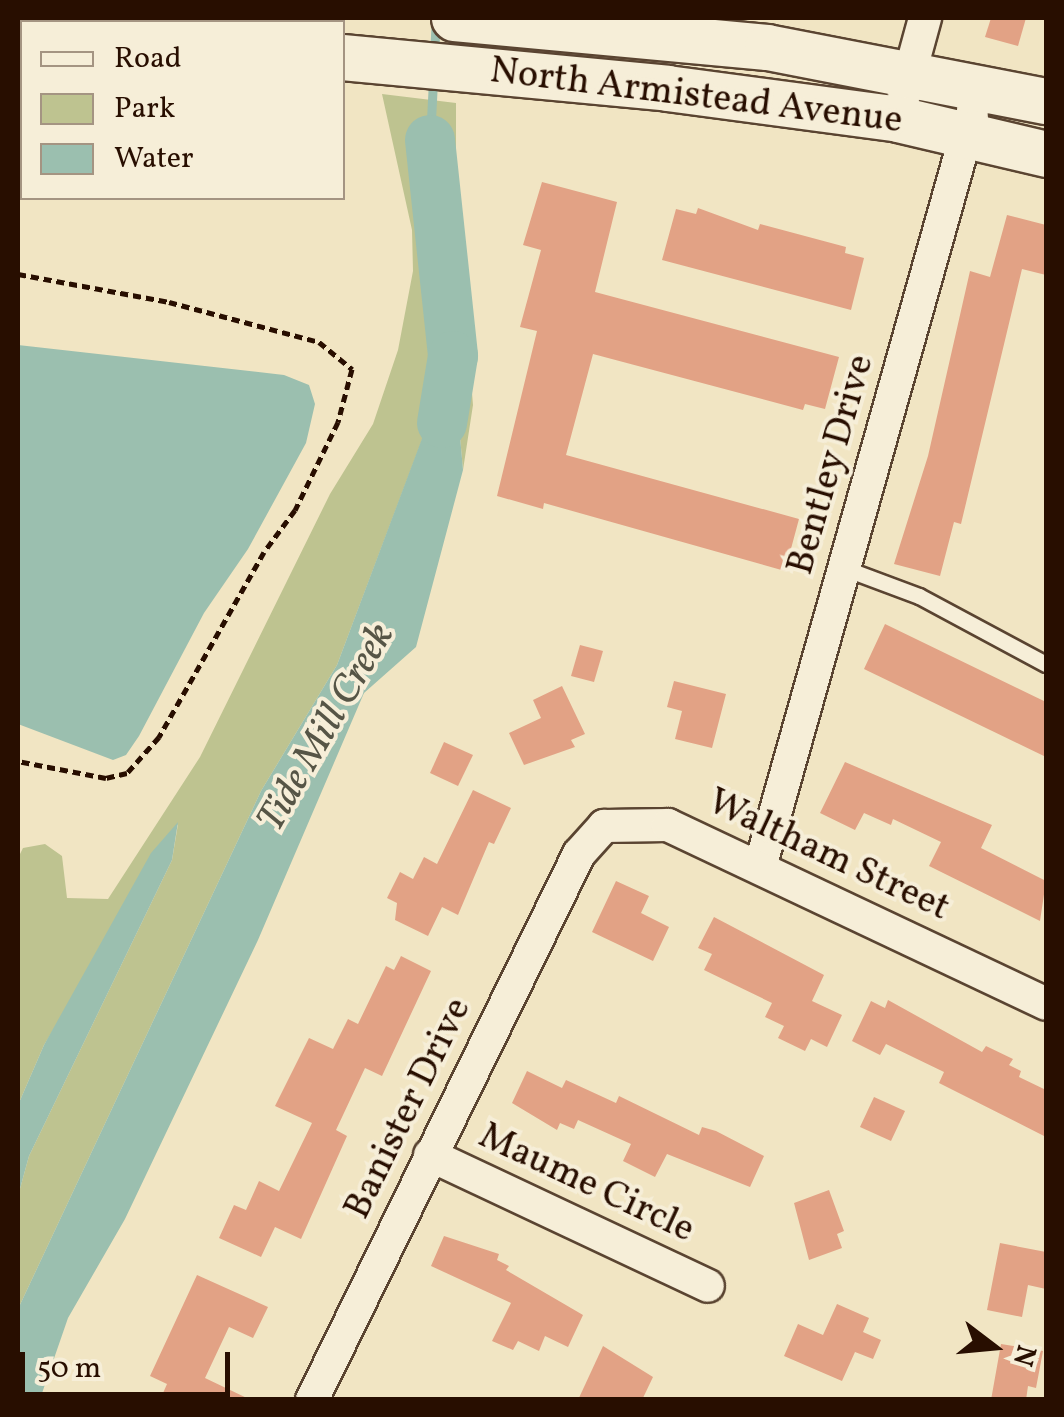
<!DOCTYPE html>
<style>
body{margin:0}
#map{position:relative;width:1064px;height:1417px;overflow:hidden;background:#f1e5c3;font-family:Vollkorn,serif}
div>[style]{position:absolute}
.green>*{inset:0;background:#bec390}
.water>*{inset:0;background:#9bbfaf}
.stream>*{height:9px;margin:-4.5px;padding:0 4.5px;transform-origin:4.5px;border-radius:4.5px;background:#9bbfaf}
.river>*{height:50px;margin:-25px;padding:0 25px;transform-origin:25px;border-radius:25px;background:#9bbfaf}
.building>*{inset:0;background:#e2a285}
.path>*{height:5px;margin-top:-2.5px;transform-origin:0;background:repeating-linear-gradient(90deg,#280e00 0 8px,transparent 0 13px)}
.roads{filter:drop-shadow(2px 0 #5a4431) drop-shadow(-2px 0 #5a4431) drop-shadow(0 2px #5a4431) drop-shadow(0 -2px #5a4431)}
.lane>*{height:15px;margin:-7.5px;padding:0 7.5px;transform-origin:7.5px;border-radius:7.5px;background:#f6eed8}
.street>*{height:32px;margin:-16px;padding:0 16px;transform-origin:16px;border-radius:16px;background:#f6eed8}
.secondary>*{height:45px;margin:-22.5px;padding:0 22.5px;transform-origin:22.5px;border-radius:22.5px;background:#f6eed8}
span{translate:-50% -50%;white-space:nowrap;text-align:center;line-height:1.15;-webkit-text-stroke:8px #f6eed8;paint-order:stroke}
.street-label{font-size:38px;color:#280e00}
.water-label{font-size:40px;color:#565546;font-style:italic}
.frame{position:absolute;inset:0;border:20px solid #280e00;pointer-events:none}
.legend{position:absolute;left:20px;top:20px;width:325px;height:180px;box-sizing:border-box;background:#f6eed8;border:2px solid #a49482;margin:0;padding:12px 18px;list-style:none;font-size:30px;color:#280e00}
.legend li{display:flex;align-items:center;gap:20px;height:50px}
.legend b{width:50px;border:2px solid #a49482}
.north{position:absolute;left:944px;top:1297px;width:100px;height:100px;-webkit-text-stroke:8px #f6eed8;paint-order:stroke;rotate:106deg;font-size:28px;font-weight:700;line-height:40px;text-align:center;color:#280e00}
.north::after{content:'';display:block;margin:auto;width:35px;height:45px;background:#280e00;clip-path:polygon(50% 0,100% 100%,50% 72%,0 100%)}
.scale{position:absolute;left:20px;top:1352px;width:210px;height:45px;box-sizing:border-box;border:5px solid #280e00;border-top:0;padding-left:12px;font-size:30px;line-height:35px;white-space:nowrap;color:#280e00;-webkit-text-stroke:8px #f6eed8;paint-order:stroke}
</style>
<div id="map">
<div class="green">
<div style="clip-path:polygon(382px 94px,456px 103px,456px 194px,473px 405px,463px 470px,453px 358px,337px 665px,261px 791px,18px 1309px,18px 1196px,29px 1156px,172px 860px,178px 824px,44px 1045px,18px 1105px,18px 858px,23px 848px,45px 844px,62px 856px,67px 898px,108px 899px,200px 757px,330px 494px,373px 424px,398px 350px,413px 271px,412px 230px)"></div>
</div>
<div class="water">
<div style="clip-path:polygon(18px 345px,284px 375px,309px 385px,315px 404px,306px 443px,248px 549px,204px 613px,139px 736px,126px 755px,113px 760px,18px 724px)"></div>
<div style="clip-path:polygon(453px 356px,463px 470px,416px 647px,364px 693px,258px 940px,125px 1219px,68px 1318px,40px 1399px,18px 1399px,18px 1309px,261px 791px,337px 665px)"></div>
<div style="clip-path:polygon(178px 822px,172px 860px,29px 1156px,18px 1196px,18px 1105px,44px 1045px,151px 853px)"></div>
</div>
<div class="stream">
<div style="left:434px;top:55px;width:35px;rotate:-87deg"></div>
<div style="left:430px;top:140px;width:60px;rotate:-87.1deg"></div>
</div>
<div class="river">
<div style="left:430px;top:140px;width:217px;rotate:83.9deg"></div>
<div style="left:453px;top:356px;width:68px;rotate:99.3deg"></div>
</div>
<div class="building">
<div style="clip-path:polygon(991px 18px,1026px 18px,1018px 46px,985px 37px)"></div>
<div style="clip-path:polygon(542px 182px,617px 202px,595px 292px,839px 357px,825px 409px,805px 404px,803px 410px,593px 354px,566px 455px,799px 519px,785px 571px,544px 503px,543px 509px,497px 496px,537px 331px,520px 327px,541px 250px,523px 245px)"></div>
<div style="clip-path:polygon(698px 208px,758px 230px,760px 224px,846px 247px,845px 253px,864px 258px,851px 310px,662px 260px,676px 209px,696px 214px)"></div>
<div style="clip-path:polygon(1007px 215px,1046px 225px,1046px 275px,1022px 269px,961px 524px,954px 522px,940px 576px,894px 564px,928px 456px,970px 271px,990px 277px)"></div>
<div style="clip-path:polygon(885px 624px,1046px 702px,1046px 757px,864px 669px)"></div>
<div style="clip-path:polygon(580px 645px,603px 651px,594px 682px,571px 676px)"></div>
<div style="clip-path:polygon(674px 681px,726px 694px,712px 748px,675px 739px,682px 711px,667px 707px)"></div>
<div style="clip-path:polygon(562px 686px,585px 734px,571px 740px,575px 747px,524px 765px,509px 733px,541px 718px,533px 700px)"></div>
<div style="clip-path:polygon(444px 742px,473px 755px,458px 786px,430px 773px)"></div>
<div style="clip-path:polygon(845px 762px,992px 825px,981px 848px,1046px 881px,1040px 921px,929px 866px,941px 842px,893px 819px,891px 825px,864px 813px,855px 830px,820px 813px)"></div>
<div style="clip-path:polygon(473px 790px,511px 808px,494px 844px,489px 842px,458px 915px,442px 907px,428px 936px,395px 920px,397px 903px,387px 898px,400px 872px,413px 879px,424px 857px,437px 864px)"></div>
<div style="clip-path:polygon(616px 881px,649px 896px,641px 913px,669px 927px,653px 961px,592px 932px)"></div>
<div style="clip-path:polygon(714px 917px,824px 975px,812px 1001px,842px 1015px,827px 1047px,811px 1039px,805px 1051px,778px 1038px,784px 1026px,765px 1017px,772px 1003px,704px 970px,712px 954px,698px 948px)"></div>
<div style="clip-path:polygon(401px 956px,431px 971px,382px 1076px,365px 1068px,336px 1130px,347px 1136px,301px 1239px,275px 1227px,261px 1257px,219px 1238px,234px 1205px,246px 1210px,259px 1181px,279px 1191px,312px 1123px,275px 1106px,309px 1038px,333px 1049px,348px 1019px,358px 1024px,386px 966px,394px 970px)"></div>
<div style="clip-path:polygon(888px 1000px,982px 1052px,986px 1046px,1013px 1059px,1009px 1065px,1021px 1071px,1019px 1077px,1046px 1090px,1046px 1137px,939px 1083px,944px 1072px,886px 1044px,880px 1055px,852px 1041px,871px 1001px,885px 1008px)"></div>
<div style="clip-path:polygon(527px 1071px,562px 1088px,566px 1080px,616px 1103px,619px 1096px,699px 1135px,702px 1127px,716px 1131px,764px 1156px,750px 1187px,667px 1154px,655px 1177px,623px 1161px,631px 1144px,578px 1120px,574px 1129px,560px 1123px,557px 1130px,512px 1103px)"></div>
<div style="clip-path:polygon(874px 1097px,905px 1111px,891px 1141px,860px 1127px)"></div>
<div style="clip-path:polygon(829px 1190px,844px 1231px,837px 1234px,842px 1248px,809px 1260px,794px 1203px)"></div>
<div style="clip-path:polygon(444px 1236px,499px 1254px,497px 1260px,509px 1266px,506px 1270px,583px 1315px,568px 1347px,545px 1336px,539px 1351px,518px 1341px,513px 1350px,492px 1341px,511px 1303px,431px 1266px)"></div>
<div style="clip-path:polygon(1000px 1243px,1046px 1252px,1046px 1289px,1028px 1285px,1022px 1317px,987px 1310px)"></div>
<div style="clip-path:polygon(197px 1275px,268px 1307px,253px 1338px,229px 1327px,205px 1378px,251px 1400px,160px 1400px,167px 1384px,150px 1376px)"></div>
<div style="clip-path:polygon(837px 1304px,869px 1318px,863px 1332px,881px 1340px,873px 1359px,855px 1352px,842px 1381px,784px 1356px,798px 1324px,823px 1335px)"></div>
<div style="clip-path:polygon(1001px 1344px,1043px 1351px,1036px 1388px,1028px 1386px,1026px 1400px,991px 1400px)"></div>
<div style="clip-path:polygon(603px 1346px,653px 1377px,642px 1400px,578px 1400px)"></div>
</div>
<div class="path">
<div style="left:18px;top:274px;width:154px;rotate:10.5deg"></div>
<div style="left:169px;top:302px;width:155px;rotate:14.9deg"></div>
<div style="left:319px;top:342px;width:43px;rotate:39.3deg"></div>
<div style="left:352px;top:369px;width:55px;rotate:104.8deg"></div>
<div style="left:338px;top:422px;width:98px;rotate:116deg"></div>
<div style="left:295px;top:510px;width:52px;rotate:126.4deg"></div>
<div style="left:264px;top:552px;width:213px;rotate:119.6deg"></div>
<div style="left:159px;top:737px;width:48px;rotate:131.6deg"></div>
<div style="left:127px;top:773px;width:22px;rotate:167deg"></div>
<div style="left:106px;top:778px;width:90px;rotate:-169.1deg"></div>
</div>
<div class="roads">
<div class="lane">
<div style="left:844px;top:568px;width:80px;rotate:20.5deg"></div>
<div style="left:919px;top:596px;width:144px;rotate:28.2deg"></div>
</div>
<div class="street">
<div style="left:904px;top:95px;width:80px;rotate:-74.7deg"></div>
<div style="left:760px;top:867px;width:782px;rotate:-74.28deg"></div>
<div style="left:430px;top:1155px;width:307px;rotate:25.2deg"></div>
<div style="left:312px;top:1400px;width:608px;rotate:-63.94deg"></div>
<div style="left:579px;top:854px;width:38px;rotate:-48deg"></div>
<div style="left:604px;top:826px;width:64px;rotate:-0.9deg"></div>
<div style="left:668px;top:825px;width:418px;rotate:25.3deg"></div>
</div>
<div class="secondary">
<div style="left:454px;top:18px;width:314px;rotate:5.3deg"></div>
<div style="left:767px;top:47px;width:284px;rotate:11deg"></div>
<div style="left:18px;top:27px;width:4px"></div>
<div style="left:342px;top:57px;width:326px;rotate:5.4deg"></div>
<div style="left:667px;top:88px;width:233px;rotate:7.6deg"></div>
<div style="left:898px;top:119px;width:152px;rotate:13.3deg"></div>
</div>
</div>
<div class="street-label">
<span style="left:696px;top:97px;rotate:7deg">North Armistead Avenue</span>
<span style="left:832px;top:465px;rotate:-74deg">Bentley Drive</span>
<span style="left:828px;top:856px;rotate:25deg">Waltham Street</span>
<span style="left:409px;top:1109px;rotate:-64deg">Banister Drive</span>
<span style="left:586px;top:1184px;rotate:25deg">Maume Circle</span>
</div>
<div class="water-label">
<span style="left:327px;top:728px;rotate:-60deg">Tide Mill Creek</span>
</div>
<div class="frame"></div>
<ul class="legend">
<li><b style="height:12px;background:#f6eed8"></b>Road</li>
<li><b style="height:28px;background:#bec390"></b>Park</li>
<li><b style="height:28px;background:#9bbfaf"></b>Water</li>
</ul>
<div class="north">N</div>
<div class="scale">50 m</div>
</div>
